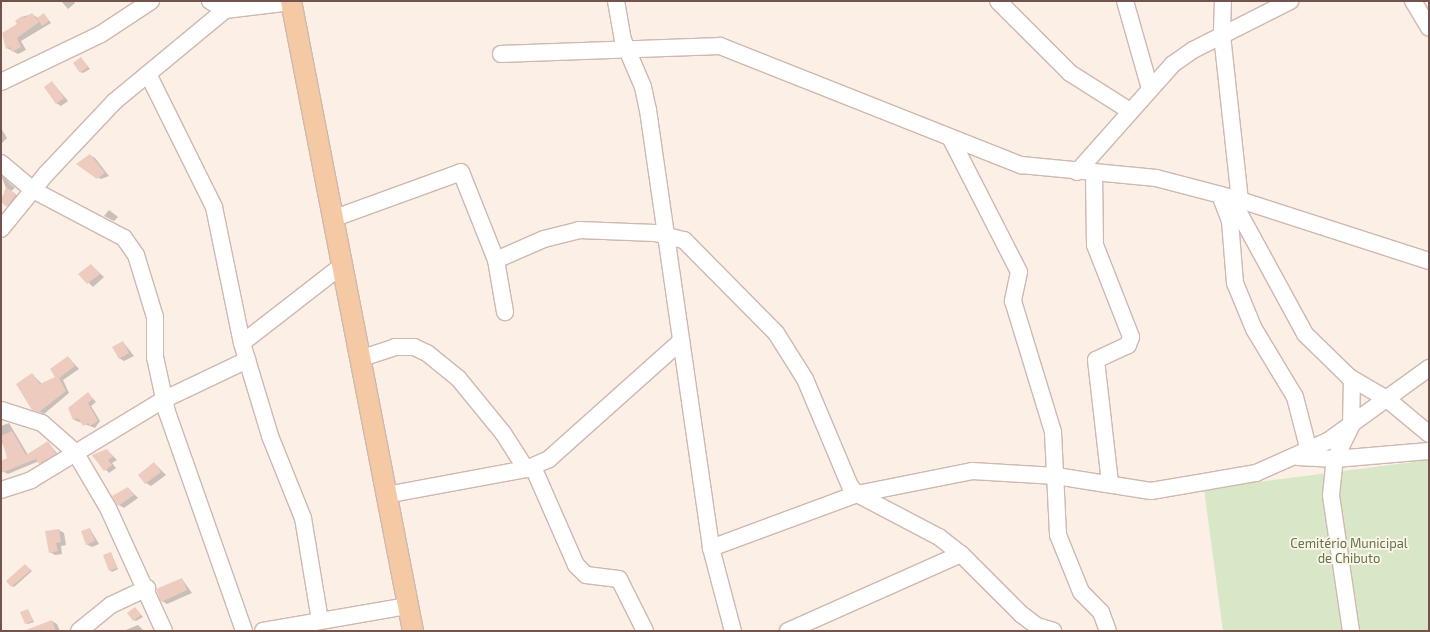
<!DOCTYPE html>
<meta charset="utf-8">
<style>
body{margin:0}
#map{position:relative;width:1430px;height:632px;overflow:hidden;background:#fbefe6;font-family:"Exo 2",sans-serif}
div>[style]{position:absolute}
.green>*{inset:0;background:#d8e7c5}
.shadow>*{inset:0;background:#0003}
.building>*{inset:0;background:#eecbbf}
.roads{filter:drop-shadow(1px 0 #ceb8b0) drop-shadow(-1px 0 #ceb8b0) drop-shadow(0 1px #ceb8b0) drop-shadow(0 -1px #ceb8b0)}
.minor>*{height:16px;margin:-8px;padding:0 8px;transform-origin:8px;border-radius:8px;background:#fff}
.major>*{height:20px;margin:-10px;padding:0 10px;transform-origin:10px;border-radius:10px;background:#f4c9a3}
span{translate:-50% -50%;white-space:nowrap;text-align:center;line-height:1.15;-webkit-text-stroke:3.5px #fef4ec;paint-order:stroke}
.park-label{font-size:13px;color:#5c7745}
.frame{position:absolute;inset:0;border:2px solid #72544d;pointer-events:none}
</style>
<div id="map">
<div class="green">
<div style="clip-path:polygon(1429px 460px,1429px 631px,1223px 631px,1204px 489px)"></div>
</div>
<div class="shadow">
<div style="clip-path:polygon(61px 1px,74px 1px,75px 3px,68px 9px)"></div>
<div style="clip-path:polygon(32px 14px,38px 18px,44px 14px,51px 23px,21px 41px,26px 50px,18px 54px,7px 48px,22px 17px)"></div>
<div style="clip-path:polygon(81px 58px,90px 69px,83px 73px,81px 72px)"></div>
<div style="clip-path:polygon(52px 82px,68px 101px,61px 106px,56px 103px)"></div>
<div style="clip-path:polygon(1px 128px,7px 138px,1px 144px)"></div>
<div style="clip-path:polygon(90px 155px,95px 158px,109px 176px,101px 179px,96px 176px)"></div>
<div style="clip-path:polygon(1px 175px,15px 188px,11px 191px,19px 197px,12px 208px,1px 201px,6px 188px)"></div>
<div style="clip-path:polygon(109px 210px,118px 217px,114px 221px,104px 216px)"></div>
<div style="clip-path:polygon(91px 265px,104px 277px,93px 287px,80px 274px)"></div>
<div style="clip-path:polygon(123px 342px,134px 356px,124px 361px,119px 358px)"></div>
<div style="clip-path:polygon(68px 357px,79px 369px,63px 380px,69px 393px,44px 414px,33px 409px,32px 374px,42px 384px,57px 378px)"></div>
<div style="clip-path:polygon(88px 393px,96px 402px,91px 406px,100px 421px,95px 428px,74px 420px)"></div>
<div style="clip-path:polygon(9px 423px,28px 455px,48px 442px,59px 456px,44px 466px,39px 461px,8px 474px,4px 472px,1px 462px,9px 458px,1px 440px,1px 426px)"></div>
<div style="clip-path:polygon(107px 450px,117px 460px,112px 463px,116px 468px,109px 473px,93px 455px)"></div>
<div style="clip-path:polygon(154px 463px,166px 475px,151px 486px,146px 483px)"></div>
<div style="clip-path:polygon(128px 488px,138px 498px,124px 508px,119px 505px)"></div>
<div style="clip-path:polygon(90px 529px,99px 544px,92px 547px,86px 544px)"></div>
<div style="clip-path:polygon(59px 530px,64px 533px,66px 545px,61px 546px,62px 554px,55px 555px,50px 552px)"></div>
<div style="clip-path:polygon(111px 553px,118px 569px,112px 572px,110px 570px)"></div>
<div style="clip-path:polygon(25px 565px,32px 571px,14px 587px,12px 586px)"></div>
<div style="clip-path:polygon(182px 579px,192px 593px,167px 604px,162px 601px)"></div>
<div style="clip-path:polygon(135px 608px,143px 617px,136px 621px,134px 620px)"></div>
<div style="clip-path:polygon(28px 610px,34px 622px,28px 624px,26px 623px)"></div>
<div style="clip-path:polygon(52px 621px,57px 624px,60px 631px,48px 631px)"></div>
<div style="clip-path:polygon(138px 625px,144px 631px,126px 631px,126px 630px)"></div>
</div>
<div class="building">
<div style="clip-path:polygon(32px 13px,39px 22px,17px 38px,21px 47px,12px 52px,10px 47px,6px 49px,2px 33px,17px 24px,15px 21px,22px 16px,24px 18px)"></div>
<div style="clip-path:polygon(44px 13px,49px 21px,42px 26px,37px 18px)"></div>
<div style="clip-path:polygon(81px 57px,88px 67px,80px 73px,73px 63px)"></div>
<div style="clip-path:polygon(52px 81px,64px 98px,56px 104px,44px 87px)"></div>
<div style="clip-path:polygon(90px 154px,105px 173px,97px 179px,76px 164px)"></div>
<div style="clip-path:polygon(6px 187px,16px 194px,7px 207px,1px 202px)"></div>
<div style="clip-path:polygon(91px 264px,100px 274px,87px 284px,78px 274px)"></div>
<div style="clip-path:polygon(123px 341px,129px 353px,119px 359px,112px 347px)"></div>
<div style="clip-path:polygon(68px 356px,75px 366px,59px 378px,66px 391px,39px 412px,32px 410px,16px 384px,32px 373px,40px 384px,55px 377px,50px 369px)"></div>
<div style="clip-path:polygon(88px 392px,93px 399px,88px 403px,98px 421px,90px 426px,88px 423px,83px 426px,78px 418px,73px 420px,68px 408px)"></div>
<div style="clip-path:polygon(12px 431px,26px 455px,48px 441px,56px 454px,39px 464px,36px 459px,1px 473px,1px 461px,7px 458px,1px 436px)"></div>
<div style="clip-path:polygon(107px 449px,113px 457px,108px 460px,112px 465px,104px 471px,92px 455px)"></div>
<div style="clip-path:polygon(154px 462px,161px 472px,145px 484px,138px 475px)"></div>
<div style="clip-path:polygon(128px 487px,134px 495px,118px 506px,112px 496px)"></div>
<div style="clip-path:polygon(90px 528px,95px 541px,86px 545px,81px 531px)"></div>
<div style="clip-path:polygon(59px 529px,61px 542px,56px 543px,58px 551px,49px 553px,45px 531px)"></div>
<div style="clip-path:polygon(111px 552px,117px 568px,109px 571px,103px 555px)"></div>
<div style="clip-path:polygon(25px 564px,31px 570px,11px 587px,6px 581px)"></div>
<div style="clip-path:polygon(182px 578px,187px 590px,161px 602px,156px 589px)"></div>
<div style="clip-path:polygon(135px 607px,141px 615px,133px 621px,127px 613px)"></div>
<div style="clip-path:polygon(28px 609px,33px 621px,25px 624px,20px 612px)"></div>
<div style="clip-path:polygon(52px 620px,56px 631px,26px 631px,26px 630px)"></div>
</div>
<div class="roads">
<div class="minor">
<div style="left:210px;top:1px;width:17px;rotate:31deg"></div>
<div style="left:225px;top:10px;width:67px;rotate:-6.8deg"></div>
<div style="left:616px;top:1px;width:40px;rotate:80deg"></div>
<div style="left:623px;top:40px;width:51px;rotate:66.9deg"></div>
<div style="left:643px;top:87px;width:24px;rotate:78deg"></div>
<div style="left:648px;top:110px;width:443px;rotate:81.8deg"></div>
<div style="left:711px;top:548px;width:86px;rotate:75.2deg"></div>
<div style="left:998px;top:1px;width:102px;rotate:45deg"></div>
<div style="left:1070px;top:73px;width:71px;rotate:32.3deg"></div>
<div style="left:1125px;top:1px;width:91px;rotate:74.1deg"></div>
<div style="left:1223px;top:1px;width:34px;rotate:92deg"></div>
<div style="left:1222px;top:35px;width:166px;rotate:83.8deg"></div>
<div style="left:1413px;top:1px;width:31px;rotate:59deg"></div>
<div style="left:501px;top:54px;width:219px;rotate:-2.1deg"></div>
<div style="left:720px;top:46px;width:324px;rotate:21.6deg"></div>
<div style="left:1021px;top:165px;width:136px;rotate:5.5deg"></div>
<div style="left:1156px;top:178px;width:87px;rotate:14.7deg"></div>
<div style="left:1240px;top:200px;width:199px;rotate:17.9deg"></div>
<div style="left:148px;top:74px;width:148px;rotate:63.6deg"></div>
<div style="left:214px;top:207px;width:139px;rotate:78.4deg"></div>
<div style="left:242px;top:343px;width:97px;rotate:73.2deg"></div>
<div style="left:270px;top:436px;width:88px;rotate:68.1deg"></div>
<div style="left:303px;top:518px;width:104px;rotate:80.6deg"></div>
<div style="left:1px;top:82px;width:111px;rotate:-25.6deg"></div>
<div style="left:101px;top:34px;width:60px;rotate:-33.4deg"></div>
<div style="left:951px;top:139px;width:149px;rotate:62.9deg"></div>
<div style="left:1019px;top:272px;width:30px;rotate:102deg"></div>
<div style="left:1013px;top:301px;width:137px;rotate:73deg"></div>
<div style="left:1053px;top:432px;width:103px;rotate:87.2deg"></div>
<div style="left:1058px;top:535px;width:61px;rotate:68deg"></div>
<div style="left:1081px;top:592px;width:28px;rotate:45deg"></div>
<div style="left:1101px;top:612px;width:20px;rotate:70deg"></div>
<div style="left:1px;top:163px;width:42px;rotate:40.2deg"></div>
<div style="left:33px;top:190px;width:103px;rotate:27.8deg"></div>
<div style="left:124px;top:238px;width:21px;rotate:55deg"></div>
<div style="left:136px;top:255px;width:65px;rotate:73deg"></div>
<div style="left:155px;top:317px;width:40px;rotate:90deg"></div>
<div style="left:155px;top:357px;width:56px;rotate:77.7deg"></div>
<div style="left:167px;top:412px;width:232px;rotate:70.6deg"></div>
<div style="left:1077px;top:172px;width:144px;rotate:-48.4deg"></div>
<div style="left:1173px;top:64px;width:24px;rotate:-35deg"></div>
<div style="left:1193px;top:50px;width:109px;rotate:-26.8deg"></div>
<div style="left:1094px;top:173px;width:72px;rotate:89.2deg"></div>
<div style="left:1095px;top:245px;width:99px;rotate:68.6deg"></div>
<div style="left:1131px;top:337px;width:9px;rotate:111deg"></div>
<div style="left:1128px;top:345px;width:35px;rotate:155deg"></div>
<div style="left:1096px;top:360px;width:124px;rotate:83.5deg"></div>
<div style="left:1220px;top:195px;width:28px;rotate:69deg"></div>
<div style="left:1230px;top:221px;width:62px;rotate:85.4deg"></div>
<div style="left:1235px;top:283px;width:50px;rotate:67.6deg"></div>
<div style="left:1254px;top:329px;width:79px;rotate:58.9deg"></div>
<div style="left:1295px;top:397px;width:56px;rotate:75.5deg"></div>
<div style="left:1231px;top:198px;width:155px;rotate:61.4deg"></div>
<div style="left:1305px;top:334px;width:62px;rotate:44.3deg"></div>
<div style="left:1349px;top:377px;width:44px;rotate:30.1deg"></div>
<div style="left:1387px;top:399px;width:55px;rotate:39.8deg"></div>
<div style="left:332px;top:219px;width:137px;rotate:-20deg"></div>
<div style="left:461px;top:172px;width:95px;rotate:68.3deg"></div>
<div style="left:496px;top:260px;width:53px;rotate:80.2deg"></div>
<div style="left:1px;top:229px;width:71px;rotate:-50.7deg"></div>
<div style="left:46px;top:174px;width:100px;rotate:-46.6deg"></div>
<div style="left:115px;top:101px;width:143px;rotate:-39.6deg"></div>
<div style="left:496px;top:260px;width:52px;rotate:-23.6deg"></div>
<div style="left:544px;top:239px;width:36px;rotate:-14deg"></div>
<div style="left:579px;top:230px;width:76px;rotate:2.3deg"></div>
<div style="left:655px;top:233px;width:30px;rotate:14deg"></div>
<div style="left:684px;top:240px;width:131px;rotate:45.3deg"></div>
<div style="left:776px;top:333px;width:54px;rotate:57.8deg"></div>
<div style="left:805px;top:379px;width:116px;rotate:67.2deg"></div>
<div style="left:850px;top:486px;width:11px;rotate:49deg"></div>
<div style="left:857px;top:494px;width:93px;rotate:27.7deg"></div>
<div style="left:939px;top:537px;width:28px;rotate:38deg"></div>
<div style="left:961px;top:554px;width:85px;rotate:45deg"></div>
<div style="left:1021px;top:614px;width:20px;rotate:37deg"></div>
<div style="left:1037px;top:626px;width:17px;rotate:17deg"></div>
<div style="left:242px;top:343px;width:124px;rotate:-37.8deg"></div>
<div style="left:359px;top:359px;width:38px;rotate:-18deg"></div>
<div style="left:395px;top:347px;width:19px"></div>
<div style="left:414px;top:347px;width:14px;rotate:25deg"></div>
<div style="left:427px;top:353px;width:40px;rotate:39deg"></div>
<div style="left:458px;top:378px;width:71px;rotate:50.7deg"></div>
<div style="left:503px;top:433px;width:43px;rotate:57.4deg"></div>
<div style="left:1px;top:410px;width:43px;rotate:17.6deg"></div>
<div style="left:42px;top:423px;width:44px;rotate:41.3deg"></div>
<div style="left:75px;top:452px;width:65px;rotate:59.5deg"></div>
<div style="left:108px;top:508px;width:135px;rotate:65.5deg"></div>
<div style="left:1298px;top:457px;width:37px;rotate:3deg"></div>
<div style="left:1335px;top:459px;width:94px;rotate:-4.9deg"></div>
<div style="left:533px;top:467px;width:107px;rotate:66.3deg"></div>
<div style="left:576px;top:565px;width:14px;rotate:45deg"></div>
<div style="left:586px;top:575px;width:33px;rotate:7deg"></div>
<div style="left:619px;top:579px;width:58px;rotate:63.4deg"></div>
<div style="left:1px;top:490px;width:32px;rotate:-18deg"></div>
<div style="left:31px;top:480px;width:157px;rotate:-31.2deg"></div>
<div style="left:165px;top:399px;width:91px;rotate:-25.4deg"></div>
<div style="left:386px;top:495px;width:142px;rotate:-10.5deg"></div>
<div style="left:526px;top:469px;width:25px;rotate:-23deg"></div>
<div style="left:549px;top:459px;width:177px;rotate:-41.8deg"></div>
<div style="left:711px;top:548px;width:156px;rotate:-20.3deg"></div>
<div style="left:857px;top:494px;width:117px;rotate:-11.3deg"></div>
<div style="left:972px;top:471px;width:84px;rotate:3.4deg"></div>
<div style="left:1056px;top:476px;width:96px;rotate:9deg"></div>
<div style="left:1151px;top:491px;width:107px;rotate:-9.7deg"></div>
<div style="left:1256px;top:473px;width:79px;rotate:-24deg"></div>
<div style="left:1328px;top:441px;width:125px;rotate:-35.9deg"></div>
<div style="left:79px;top:631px;width:41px;rotate:-39.1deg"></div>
<div style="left:111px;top:605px;width:40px;rotate:-25deg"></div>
<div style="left:263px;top:631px;width:147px;rotate:-9.8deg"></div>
<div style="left:788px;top:631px;width:189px;rotate:-24deg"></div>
<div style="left:1351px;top:631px;width:137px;rotate:-98.4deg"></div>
<div style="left:1331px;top:495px;width:36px;rotate:-84deg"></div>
<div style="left:1335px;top:459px;width:37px;rotate:-64deg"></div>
<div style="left:1351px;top:426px;width:47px;rotate:-88.8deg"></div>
</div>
<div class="major">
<div style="left:291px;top:1px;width:642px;rotate:79.04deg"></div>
</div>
</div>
<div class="park-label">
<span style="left:1349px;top:551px">Cemitério Municipal<br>de Chibuto</span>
</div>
<div class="frame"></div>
</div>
